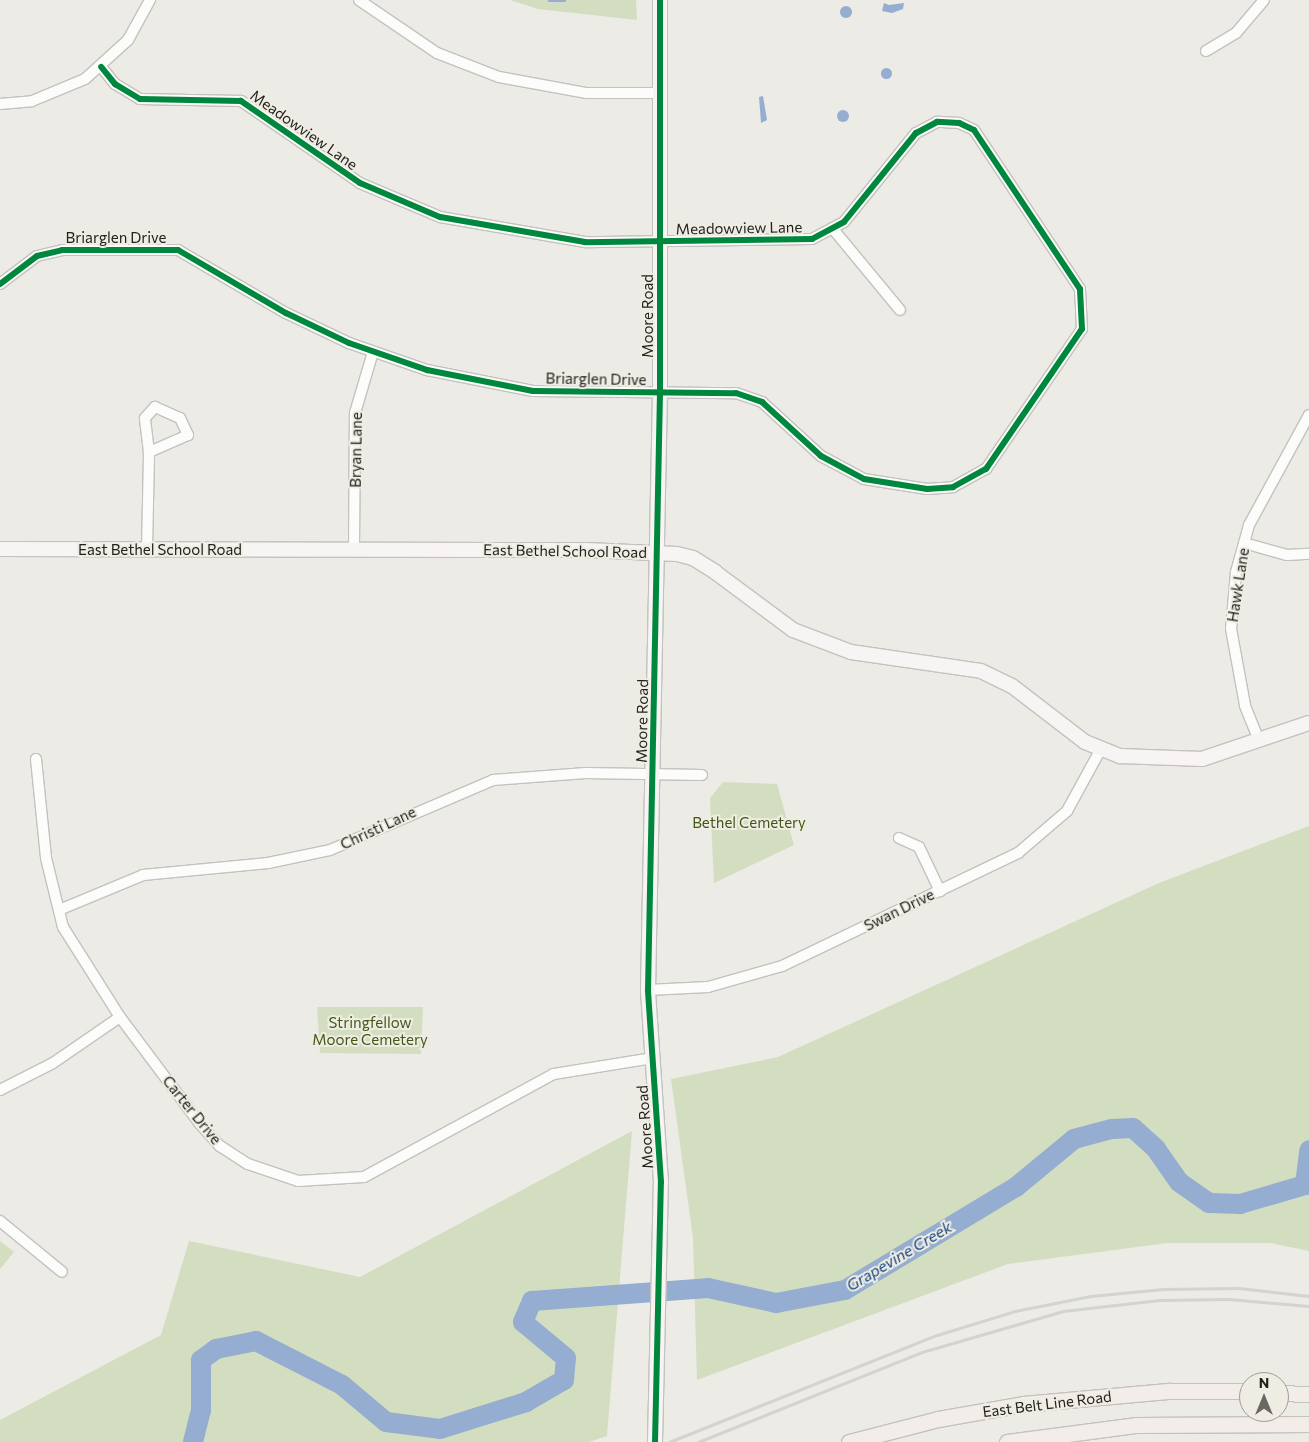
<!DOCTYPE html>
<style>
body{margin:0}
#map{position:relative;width:1309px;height:1442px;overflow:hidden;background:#ecebe6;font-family:Commissioner,sans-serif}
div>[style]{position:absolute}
.green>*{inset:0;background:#d3dec0}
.water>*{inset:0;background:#94add0}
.round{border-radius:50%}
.stream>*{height:3px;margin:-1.5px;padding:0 1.5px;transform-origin:1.5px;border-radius:1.5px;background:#94add0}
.river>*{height:20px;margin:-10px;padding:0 10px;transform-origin:10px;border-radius:10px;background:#94add0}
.roads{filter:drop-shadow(1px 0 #c3c2be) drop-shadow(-1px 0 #c3c2be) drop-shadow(0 1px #c3c2be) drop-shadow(0 -1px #c3c2be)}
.street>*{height:10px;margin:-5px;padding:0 5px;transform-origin:5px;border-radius:5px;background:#fcfcfb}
.secondary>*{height:14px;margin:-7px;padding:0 7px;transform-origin:7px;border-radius:7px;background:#f7f4f3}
.primary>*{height:15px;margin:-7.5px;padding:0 7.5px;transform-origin:7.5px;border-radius:7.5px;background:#f3edea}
.rail>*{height:3px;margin:-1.5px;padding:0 1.5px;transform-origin:1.5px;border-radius:1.5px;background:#d3d3d2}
.cycleway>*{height:6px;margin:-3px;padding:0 3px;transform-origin:3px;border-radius:3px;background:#00873e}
span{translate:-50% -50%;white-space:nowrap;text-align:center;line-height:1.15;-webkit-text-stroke:4px #efede3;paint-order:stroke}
.street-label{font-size:15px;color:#23221e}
.park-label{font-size:15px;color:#425817}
.water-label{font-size:16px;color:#134483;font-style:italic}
.north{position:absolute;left:1239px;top:1372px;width:50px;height:50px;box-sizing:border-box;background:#efede3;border:1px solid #9d9c94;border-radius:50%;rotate:0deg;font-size:14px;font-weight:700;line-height:20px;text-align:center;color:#23221e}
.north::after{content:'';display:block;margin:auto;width:18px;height:22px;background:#696864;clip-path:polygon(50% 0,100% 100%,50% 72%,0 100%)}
</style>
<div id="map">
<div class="green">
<div style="clip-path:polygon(510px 0,636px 0,637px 20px,538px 9px)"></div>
<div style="clip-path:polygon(723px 782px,777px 784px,794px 845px,714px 883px,710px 798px)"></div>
<div style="clip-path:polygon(1309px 826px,1309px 1251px,1270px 1243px,1167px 1243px,1008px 1264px,697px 1380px,693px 1238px,671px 1079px,778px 1057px,1159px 883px)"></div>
<div style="clip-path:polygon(317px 1007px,423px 1007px,421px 1054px,320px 1053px)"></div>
<div style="clip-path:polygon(632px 1131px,607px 1436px,589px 1442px,0 1442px,0 1420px,161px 1335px,189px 1241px,360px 1277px)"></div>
<div style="clip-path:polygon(0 1241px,14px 1252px,0 1269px)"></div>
</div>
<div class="water">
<div style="clip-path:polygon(884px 3px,889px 5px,904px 3px,903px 9px,892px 13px,882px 11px)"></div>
<div class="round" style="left:840px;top:6px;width:12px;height:12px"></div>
<div class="round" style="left:880.5px;top:67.5px;width:11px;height:11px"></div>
<div style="clip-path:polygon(763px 96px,767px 120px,761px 123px,759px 97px)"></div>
<div class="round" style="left:837px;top:110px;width:12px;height:12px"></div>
</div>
<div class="stream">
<div style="left:549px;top:0;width:15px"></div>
</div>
<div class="river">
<div style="left:193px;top:1442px;width:32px;rotate:-76deg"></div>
<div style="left:201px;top:1411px;width:51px;rotate:-90deg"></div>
<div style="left:201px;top:1360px;width:19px;rotate:-36deg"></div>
<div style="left:216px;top:1349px;width:41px;rotate:-11.3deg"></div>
<div style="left:256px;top:1341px;width:97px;rotate:27.1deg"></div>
<div style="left:342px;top:1385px;width:57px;rotate:40.1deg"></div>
<div style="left:386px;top:1422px;width:54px;rotate:7.4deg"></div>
<div style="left:440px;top:1429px;width:90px;rotate:-17.4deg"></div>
<div style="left:526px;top:1402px;width:44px;rotate:-30.1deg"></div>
<div style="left:564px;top:1380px;width:22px;rotate:-85deg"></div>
<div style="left:566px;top:1358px;width:56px;rotate:-140.1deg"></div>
<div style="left:523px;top:1322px;width:23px;rotate:-67deg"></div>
<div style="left:532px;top:1301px;width:176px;rotate:-4.2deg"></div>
<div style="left:708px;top:1288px;width:70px;rotate:12.4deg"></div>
<div style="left:776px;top:1303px;width:70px;rotate:-10.7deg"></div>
<div style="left:845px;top:1290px;width:200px;rotate:-31.1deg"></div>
<div style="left:1016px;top:1187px;width:75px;rotate:-39.6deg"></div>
<div style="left:1074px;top:1139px;width:39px;rotate:-15deg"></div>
<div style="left:1112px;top:1129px;width:21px;rotate:-3deg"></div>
<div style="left:1133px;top:1128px;width:31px;rotate:42deg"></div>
<div style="left:1156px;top:1149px;width:40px;rotate:55.1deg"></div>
<div style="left:1179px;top:1182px;width:37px;rotate:35deg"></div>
<div style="left:1209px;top:1203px;width:31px;rotate:2deg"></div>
<div style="left:1240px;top:1204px;width:68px;rotate:-16.3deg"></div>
<div style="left:1305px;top:1185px;width:35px;rotate:-83deg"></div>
</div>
<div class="roads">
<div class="street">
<div style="left:359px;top:0;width:94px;rotate:34.2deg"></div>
<div style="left:437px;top:53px;width:66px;rotate:21.2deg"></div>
<div style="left:499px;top:77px;width:88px;rotate:10.4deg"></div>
<div style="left:586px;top:93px;width:75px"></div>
<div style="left:1206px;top:51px;width:35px;rotate:-31deg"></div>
<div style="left:1236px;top:33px;width:43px;rotate:-49.7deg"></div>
<div style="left:0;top:104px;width:32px;rotate:-5deg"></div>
<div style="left:32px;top:101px;width:57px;rotate:-22.5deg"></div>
<div style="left:85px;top:79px;width:58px;rotate:-42.2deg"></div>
<div style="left:128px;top:40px;width:46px;rotate:-61.2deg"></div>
<div style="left:833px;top:229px;width:105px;rotate:50.4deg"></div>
<div style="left:0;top:284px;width:46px;rotate:-37.1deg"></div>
<div style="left:37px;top:256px;width:26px;rotate:-13deg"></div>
<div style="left:62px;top:250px;width:116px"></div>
<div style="left:178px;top:250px;width:125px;rotate:30.3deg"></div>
<div style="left:286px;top:313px;width:70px;rotate:25.5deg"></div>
<div style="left:349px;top:343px;width:83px;rotate:19.1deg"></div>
<div style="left:427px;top:370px;width:108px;rotate:11.2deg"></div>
<div style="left:533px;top:391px;width:203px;rotate:0.6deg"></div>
<div style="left:736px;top:393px;width:28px;rotate:19deg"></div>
<div style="left:762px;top:402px;width:80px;rotate:42.5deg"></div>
<div style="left:821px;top:456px;width:49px;rotate:28.1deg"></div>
<div style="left:864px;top:479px;width:64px;rotate:9deg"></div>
<div style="left:927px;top:489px;width:26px;rotate:-4deg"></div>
<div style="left:953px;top:487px;width:38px;rotate:-29deg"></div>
<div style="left:986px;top:469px;width:170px;rotate:-55.6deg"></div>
<div style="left:1082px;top:329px;width:40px;rotate:-92.9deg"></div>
<div style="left:1080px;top:289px;width:191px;rotate:-123.7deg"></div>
<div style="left:974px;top:130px;width:17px;rotate:-155deg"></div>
<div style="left:959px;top:123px;width:22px;rotate:-177deg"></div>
<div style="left:937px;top:122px;width:24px;rotate:152deg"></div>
<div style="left:916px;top:133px;width:114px;rotate:129deg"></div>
<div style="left:844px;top:222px;width:36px;rotate:152deg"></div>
<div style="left:812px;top:239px;width:227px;rotate:179.2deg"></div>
<div style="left:585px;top:242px;width:147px;rotate:-170.2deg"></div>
<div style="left:440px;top:217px;width:87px;rotate:-157deg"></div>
<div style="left:360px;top:183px;width:145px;rotate:-145.4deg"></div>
<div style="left:241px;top:101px;width:101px;rotate:-178.9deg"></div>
<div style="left:140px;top:99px;width:29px;rotate:-149deg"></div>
<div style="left:115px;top:84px;width:22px;rotate:-129deg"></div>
<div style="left:155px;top:407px;width:27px;rotate:24deg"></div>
<div style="left:180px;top:418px;width:19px;rotate:65deg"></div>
<div style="left:188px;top:435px;width:43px;rotate:156.4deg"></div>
<div style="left:149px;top:452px;width:34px;rotate:-97deg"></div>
<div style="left:145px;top:418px;width:15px;rotate:-48deg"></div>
<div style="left:1244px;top:543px;width:45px;rotate:15.6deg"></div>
<div style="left:1287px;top:555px;width:22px;rotate:-3deg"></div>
<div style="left:147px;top:550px;width:98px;rotate:-88.8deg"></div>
<div style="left:354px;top:550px;width:137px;rotate:-89.6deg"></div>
<div style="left:355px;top:413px;width:64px;rotate:-73.6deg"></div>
<div style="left:1258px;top:738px;width:35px;rotate:-112deg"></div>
<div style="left:1245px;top:705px;width:77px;rotate:-100.4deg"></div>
<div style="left:1231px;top:629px;width:57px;rotate:-85deg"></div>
<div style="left:1236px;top:572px;width:49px;rotate:-74.5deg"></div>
<div style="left:1249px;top:525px;width:125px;rotate:-61.4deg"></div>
<div style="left:36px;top:759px;width:100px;rotate:84.2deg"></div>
<div style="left:46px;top:858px;width:71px;rotate:76.2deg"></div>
<div style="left:63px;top:927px;width:107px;rotate:57.7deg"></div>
<div style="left:120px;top:1017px;width:134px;rotate:53.2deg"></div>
<div style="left:200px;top:1124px;width:30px;rotate:48deg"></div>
<div style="left:220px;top:1146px;width:33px;rotate:33deg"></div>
<div style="left:248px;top:1164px;width:53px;rotate:18.8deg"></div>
<div style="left:298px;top:1181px;width:66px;rotate:-3.5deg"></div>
<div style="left:364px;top:1177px;width:216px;rotate:-28.5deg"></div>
<div style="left:554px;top:1074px;width:100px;rotate:-9.2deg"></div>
<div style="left:899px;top:838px;width:22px;rotate:24deg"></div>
<div style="left:919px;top:847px;width:49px;rotate:64.5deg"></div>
<div style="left:59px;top:910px;width:91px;rotate:-22.6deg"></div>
<div style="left:143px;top:875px;width:126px;rotate:-5.5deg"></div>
<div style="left:268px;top:863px;width:63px;rotate:-11.8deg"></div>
<div style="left:330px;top:850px;width:177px;rotate:-23.2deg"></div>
<div style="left:493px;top:780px;width:93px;rotate:-4.3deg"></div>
<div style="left:586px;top:773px;width:116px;rotate:1deg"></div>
<div style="left:648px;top:990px;width:60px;rotate:-2.9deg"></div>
<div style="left:708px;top:987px;width:77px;rotate:-15.8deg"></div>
<div style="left:782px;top:966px;width:262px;rotate:-25.6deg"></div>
<div style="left:1018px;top:853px;width:65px;rotate:-40.6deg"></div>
<div style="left:1067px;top:811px;width:71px;rotate:-61.3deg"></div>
<div style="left:0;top:1090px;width:59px;rotate:-27deg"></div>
<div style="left:53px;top:1063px;width:81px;rotate:-34.5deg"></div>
<div style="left:0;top:1221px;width:80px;rotate:39.4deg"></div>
</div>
<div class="secondary">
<div style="left:0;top:549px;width:586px;rotate:0.1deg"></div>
<div style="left:586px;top:550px;width:91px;rotate:2.5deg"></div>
<div style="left:677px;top:554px;width:16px;rotate:14deg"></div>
<div style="left:693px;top:558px;width:26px;rotate:32deg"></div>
<div style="left:715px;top:572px;width:97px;rotate:36.6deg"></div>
<div style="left:793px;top:630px;width:62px;rotate:20.8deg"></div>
<div style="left:851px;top:652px;width:131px;rotate:8.3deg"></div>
<div style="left:981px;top:671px;width:34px;rotate:26deg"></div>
<div style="left:1012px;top:686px;width:92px;rotate:37.5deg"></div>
<div style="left:1085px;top:742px;width:38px;rotate:22deg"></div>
<div style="left:1120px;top:756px;width:82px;rotate:2.1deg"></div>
<div style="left:1202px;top:759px;width:113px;rotate:-18.6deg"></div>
<div style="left:655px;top:1442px;width:260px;rotate:-88.7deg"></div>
<div style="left:661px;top:1182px;width:192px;rotate:-93.9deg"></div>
<div style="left:648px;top:990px;width:597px;rotate:-88.85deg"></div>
<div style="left:660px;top:393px;width:393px;rotate:-90deg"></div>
</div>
<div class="primary">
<div style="left:1279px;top:1393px;width:30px;rotate:2deg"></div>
<div style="left:849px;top:1442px;width:92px;rotate:-14.5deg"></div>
<div style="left:938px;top:1419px;width:86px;rotate:-10deg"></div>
<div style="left:1023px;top:1404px;width:148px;rotate:-5.1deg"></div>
<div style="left:1170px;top:1391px;width:79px"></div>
<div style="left:1007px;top:1442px;width:131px;rotate:-7.5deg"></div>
<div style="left:1137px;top:1425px;width:172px;rotate:-0.3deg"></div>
</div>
</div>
<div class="rail">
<div style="left:669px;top:1442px;width:289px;rotate:-21.8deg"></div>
<div style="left:937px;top:1335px;width:82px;rotate:-17.1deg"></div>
<div style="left:1015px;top:1311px;width:77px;rotate:-11.2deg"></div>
<div style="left:1091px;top:1296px;width:72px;rotate:-5.6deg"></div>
<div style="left:1163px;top:1289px;width:76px;rotate:-0.8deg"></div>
<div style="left:1239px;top:1288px;width:70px;rotate:6.5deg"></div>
<div style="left:698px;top:1442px;width:241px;rotate:-21.9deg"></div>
<div style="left:922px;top:1352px;width:147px;rotate:-16.2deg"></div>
<div style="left:1063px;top:1311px;width:97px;rotate:-6.5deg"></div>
<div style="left:1159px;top:1300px;width:69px;rotate:-0.8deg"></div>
<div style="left:1228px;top:1299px;width:81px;rotate:4.9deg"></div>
</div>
<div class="cycleway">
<div style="left:0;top:284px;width:46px;rotate:-37.1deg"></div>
<div style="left:37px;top:256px;width:26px;rotate:-13deg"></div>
<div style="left:62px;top:250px;width:116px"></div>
<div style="left:178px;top:250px;width:125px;rotate:30.3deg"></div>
<div style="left:286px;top:313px;width:70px;rotate:25.5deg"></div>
<div style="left:349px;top:343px;width:83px;rotate:19.1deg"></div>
<div style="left:427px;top:370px;width:108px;rotate:11.2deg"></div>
<div style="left:533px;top:391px;width:203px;rotate:0.6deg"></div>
<div style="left:736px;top:393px;width:28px;rotate:19deg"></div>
<div style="left:762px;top:402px;width:80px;rotate:42.5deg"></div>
<div style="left:821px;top:456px;width:49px;rotate:28.1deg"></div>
<div style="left:864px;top:479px;width:64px;rotate:9deg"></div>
<div style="left:927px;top:489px;width:26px;rotate:-4deg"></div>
<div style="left:953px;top:487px;width:38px;rotate:-29deg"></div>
<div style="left:986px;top:469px;width:170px;rotate:-55.6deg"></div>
<div style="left:1082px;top:329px;width:40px;rotate:-92.9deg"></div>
<div style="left:1080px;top:289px;width:191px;rotate:-123.7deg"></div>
<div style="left:974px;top:130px;width:17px;rotate:-155deg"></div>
<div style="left:959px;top:123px;width:22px;rotate:-177deg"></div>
<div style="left:937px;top:122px;width:24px;rotate:152deg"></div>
<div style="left:916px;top:133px;width:114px;rotate:129deg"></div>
<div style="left:844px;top:222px;width:36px;rotate:152deg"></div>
<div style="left:812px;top:239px;width:227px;rotate:179.2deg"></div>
<div style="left:585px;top:242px;width:147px;rotate:-170.2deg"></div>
<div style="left:440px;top:217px;width:87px;rotate:-157deg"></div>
<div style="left:360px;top:183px;width:145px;rotate:-145.4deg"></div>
<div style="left:241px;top:101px;width:101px;rotate:-178.9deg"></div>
<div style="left:140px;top:99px;width:29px;rotate:-149deg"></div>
<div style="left:115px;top:84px;width:22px;rotate:-129deg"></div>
<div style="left:655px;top:1442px;width:260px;rotate:-88.7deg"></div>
<div style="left:661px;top:1182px;width:192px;rotate:-93.9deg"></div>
<div style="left:648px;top:990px;width:597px;rotate:-88.85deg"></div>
<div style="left:660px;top:393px;width:393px;rotate:-90deg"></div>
</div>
<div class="street-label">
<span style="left:304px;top:130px;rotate:35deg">Meadowview Lane</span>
<span style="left:739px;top:228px;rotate:-1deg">Meadowview Lane</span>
<span style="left:116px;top:238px">Briarglen Drive</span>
<span style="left:648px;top:316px;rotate:-90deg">Moore Road</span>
<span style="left:596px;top:379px;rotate:1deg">Briarglen Drive</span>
<span style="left:356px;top:450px;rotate:-89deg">Bryan Lane</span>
<span style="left:160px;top:550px">East Bethel School Road</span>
<span style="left:565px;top:551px;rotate:1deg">East Bethel School Road</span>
<span style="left:1238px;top:585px;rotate:-81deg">Hawk Lane</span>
<span style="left:642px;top:721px;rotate:-89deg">Moore Road</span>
<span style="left:378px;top:828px;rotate:-25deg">Christi Lane</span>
<span style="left:899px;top:910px;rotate:-26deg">Swan Drive</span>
<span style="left:192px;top:1110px;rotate:51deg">Carter Drive</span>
<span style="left:645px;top:1127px;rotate:-94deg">Moore Road</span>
<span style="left:1047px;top:1404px;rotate:-7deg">East Belt Line Road</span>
</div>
<div class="park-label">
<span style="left:749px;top:823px">Bethel Cemetery</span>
<span style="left:370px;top:1031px">Stringfellow<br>Moore Cemetery</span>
</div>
<div class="water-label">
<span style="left:899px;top:1256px;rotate:-31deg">Grapevine Creek</span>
</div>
<div class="north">N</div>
</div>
